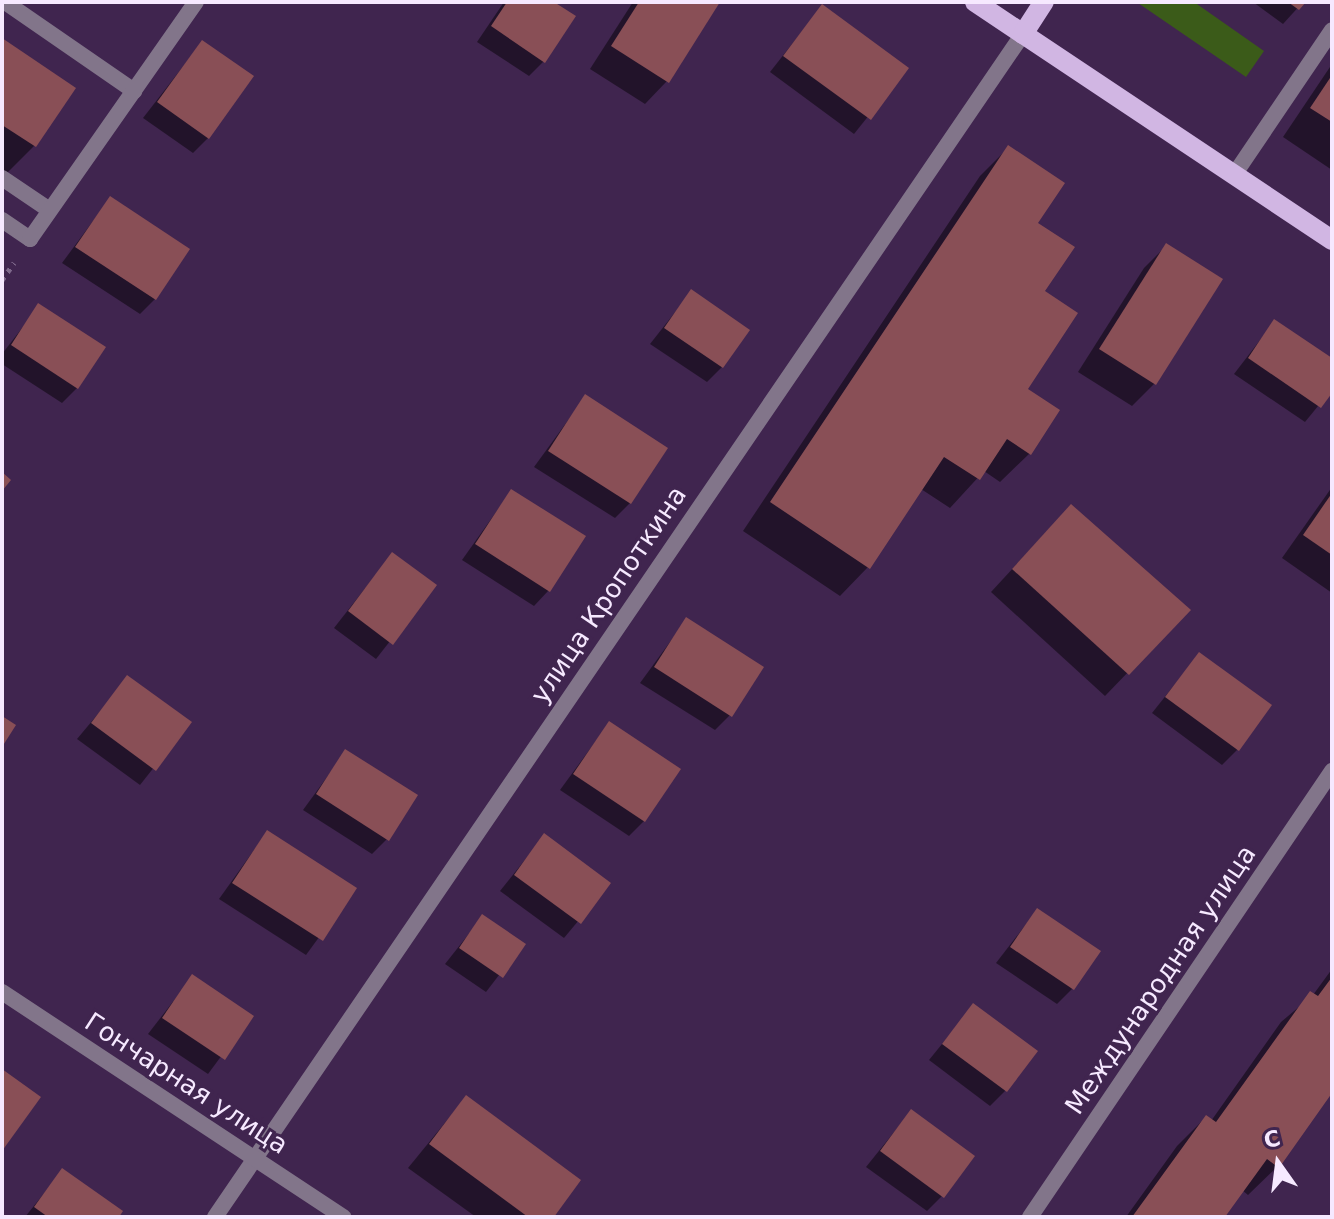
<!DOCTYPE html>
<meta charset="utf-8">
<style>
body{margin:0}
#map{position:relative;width:1334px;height:1219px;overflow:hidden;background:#40254f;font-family:"DejaVu Sans",sans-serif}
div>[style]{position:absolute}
.green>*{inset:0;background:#3b5b19}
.shadow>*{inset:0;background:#0007}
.building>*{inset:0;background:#894f56}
.path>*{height:5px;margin-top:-2.5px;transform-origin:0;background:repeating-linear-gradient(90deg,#7e688b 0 4px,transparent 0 10px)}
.service>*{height:16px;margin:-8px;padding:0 8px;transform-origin:8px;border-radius:8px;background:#82758a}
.minor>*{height:16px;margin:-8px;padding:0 8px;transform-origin:8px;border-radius:8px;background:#82758a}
.tertiary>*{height:16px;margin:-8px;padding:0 8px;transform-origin:8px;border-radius:8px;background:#82758a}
.primary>*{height:20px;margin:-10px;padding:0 10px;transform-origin:10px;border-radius:10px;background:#d1b6e3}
span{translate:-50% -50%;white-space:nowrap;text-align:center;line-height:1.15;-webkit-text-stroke:6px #40254f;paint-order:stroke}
.street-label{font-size:26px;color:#f6e9ff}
.frame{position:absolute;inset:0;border:4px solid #f6e9ff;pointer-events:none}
.north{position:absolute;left:1238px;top:1123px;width:80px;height:80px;-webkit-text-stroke:6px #40254f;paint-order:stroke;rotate:346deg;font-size:22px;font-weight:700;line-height:32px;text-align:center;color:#f6e9ff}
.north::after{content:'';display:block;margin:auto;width:28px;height:36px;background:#f6e9ff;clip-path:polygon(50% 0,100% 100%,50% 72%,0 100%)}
</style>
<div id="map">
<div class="green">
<div style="clip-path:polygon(1194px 2px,1264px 51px,1246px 77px,1138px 3px)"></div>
</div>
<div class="shadow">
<div style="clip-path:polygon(504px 2px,551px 2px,544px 61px,529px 76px,477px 42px)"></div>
<div style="clip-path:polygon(633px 2px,718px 2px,667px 81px,645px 104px,590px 69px)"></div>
<div style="clip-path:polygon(1253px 2px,1303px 2px,1283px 24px)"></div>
<div style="clip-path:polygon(822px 6px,906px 69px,854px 134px,770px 72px)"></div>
<div style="clip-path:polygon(2px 40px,74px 89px,34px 146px,2px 178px)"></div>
<div style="clip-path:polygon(202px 42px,208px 138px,193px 153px,143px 118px)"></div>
<div style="clip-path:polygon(1332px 64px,1332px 170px,1283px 137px)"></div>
<div style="clip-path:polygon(1008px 148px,1035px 223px,1042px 292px,1025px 390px,1029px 454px,1000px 482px,984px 471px,950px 508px,921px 489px,868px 567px,840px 596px,743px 531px,980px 176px)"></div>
<div style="clip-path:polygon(110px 198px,155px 299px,140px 314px,62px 263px)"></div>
<div style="clip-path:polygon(1166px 246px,1154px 384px,1132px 406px,1078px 372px,1144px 268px)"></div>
<div style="clip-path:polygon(691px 292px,722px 367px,707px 382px,650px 344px)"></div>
<div style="clip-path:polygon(39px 306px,77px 388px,62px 403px,2px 364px,2px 354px)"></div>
<div style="clip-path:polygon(1274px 322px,1332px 361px,1332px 389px,1305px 422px,1234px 374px)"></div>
<div style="clip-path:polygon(585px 397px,630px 503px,615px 518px,534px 467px)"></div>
<div style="clip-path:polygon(1332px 487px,1332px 593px,1282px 558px)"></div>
<div style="clip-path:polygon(511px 491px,549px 590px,534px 606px,462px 560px)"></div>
<div style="clip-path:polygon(1049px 529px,1188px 610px,1105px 696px,991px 592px)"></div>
<div style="clip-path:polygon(392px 554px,434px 585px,376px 659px,334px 628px)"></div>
<div style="clip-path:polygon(686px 620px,730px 715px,715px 730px,640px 683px)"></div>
<div style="clip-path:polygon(1199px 654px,1237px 750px,1222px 765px,1152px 713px)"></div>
<div style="clip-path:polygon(128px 678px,189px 723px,140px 785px,77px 739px)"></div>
<div style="clip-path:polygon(609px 723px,644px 821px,629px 836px,560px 790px)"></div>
<div style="clip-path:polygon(346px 751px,387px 839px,372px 854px,303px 810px)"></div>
<div style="clip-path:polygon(267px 832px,355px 888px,306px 955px,219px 899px)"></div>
<div style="clip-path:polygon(544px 836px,609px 884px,564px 938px,500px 891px)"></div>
<div style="clip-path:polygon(1037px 910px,1072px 989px,1057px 1004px,996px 963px)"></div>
<div style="clip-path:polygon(483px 916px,523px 944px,486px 992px,445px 964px)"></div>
<div style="clip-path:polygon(1332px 969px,1332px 1090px,1277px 1167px,1248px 1195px,1242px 1190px,1223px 1217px,1126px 1217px,1177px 1146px,1206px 1117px,1211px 1121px,1281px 1022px,1313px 995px)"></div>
<div style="clip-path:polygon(192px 977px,251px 1016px,208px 1074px,148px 1034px)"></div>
<div style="clip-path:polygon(973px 1006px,1005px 1091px,990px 1106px,929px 1060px)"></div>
<div style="clip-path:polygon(466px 1097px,551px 1217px,476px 1217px,408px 1168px)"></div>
<div style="clip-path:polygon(911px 1111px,942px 1196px,927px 1211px,866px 1167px)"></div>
<div style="clip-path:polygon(62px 1171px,117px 1217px,25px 1217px)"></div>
</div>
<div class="building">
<div style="clip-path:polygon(507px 2px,554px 2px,576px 16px,545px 63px,491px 26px)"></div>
<div style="clip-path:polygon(639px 2px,720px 2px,669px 83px,611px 46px)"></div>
<div style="clip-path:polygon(1288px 2px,1306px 2px,1299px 10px)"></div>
<div style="clip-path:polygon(822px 4px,909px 68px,871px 120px,783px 56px)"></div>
<div style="clip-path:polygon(2px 38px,76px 88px,36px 147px,2px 125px)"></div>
<div style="clip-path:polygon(202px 40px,254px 76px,209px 139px,157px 102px)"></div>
<div style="clip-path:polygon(1332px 75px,1332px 122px,1310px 108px)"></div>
<div style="clip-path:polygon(1008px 145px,1065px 183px,1038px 223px,1075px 247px,1045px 291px,1078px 313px,1028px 389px,1060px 410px,1031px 455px,1007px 439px,980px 480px,944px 457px,870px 569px,770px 502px)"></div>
<div style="clip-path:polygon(110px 196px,190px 249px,156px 300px,75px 247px)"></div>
<div style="clip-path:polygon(1166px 243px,1223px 279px,1156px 385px,1099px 349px)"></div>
<div style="clip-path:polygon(691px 289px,750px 330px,723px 368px,664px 328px)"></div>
<div style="clip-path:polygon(38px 303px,106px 347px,78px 389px,11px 345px)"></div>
<div style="clip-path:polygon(1274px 319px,1332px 358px,1332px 393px,1321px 408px,1248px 358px)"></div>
<div style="clip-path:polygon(585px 394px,668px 448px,631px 504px,548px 451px)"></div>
<div style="clip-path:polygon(2px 472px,11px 480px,2px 491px)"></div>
<div style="clip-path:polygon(511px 489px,586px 536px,550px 592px,475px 544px)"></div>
<div style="clip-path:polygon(1332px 493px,1332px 555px,1303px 535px)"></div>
<div style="clip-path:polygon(1071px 504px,1191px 610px,1129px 675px,1012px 569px)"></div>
<div style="clip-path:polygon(392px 552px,437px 585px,393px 645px,348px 611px)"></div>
<div style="clip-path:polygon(686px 617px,764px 667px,732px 717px,654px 667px)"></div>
<div style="clip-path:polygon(1199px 652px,1272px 705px,1239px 751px,1165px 697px)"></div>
<div style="clip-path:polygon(127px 675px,192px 722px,156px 771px,91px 723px)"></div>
<div style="clip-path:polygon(2px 716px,16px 725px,2px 747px)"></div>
<div style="clip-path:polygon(609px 721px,681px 769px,645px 822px,573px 774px)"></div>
<div style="clip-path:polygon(345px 749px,418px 795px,389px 841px,316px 794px)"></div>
<div style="clip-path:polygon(267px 830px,357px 888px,323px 941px,232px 883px)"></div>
<div style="clip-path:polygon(544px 833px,611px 883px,581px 924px,514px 875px)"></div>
<div style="clip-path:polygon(1037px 908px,1101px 951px,1074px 990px,1010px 947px)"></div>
<div style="clip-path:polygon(482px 914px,526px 944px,503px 978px,459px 948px)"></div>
<div style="clip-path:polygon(192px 974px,254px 1016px,225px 1060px,162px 1018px)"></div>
<div style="clip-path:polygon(1332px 977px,1332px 1093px,1279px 1168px,1267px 1159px,1225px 1217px,1132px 1217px,1206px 1115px,1216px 1122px,1310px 991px,1318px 996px)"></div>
<div style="clip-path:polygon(973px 1003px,1038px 1051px,1007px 1092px,942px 1044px)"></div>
<div style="clip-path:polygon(2px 1069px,41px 1097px,2px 1151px)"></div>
<div style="clip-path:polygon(466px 1095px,581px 1180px,554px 1217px,528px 1217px,429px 1144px)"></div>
<div style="clip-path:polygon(911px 1109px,975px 1156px,944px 1198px,880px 1151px)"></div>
<div style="clip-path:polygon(62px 1168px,123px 1211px,119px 1217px,48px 1217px,34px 1207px)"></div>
</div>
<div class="path">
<div style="left:2px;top:280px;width:21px;rotate:-55deg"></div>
</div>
<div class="service">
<div style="left:5px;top:2px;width:157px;rotate:34.6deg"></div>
<div style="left:1234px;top:175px;width:175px;rotate:-55.9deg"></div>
</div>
<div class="minor">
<div style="left:2px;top:178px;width:55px;rotate:34deg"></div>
<div style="left:2px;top:220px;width:34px;rotate:34deg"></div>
<div style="left:30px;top:239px;width:289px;rotate:-55deg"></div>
<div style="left:215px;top:1217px;width:1433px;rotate:-55.67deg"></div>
<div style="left:1030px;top:1217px;width:539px;rotate:-55.9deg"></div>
</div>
<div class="tertiary">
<div style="left:2px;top:992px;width:409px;rotate:33.4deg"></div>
</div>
<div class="primary">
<div style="left:975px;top:2px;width:429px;rotate:33.7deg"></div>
<div style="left:1023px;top:34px;width:38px;rotate:-57deg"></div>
</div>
<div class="street-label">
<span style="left:609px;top:595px;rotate:-56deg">улица Кропоткина</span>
<span style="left:1161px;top:980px;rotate:-56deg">Международная улица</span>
<span style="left:186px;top:1084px;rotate:33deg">Гончарная улица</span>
</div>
<div class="frame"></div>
<div class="north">С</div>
</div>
